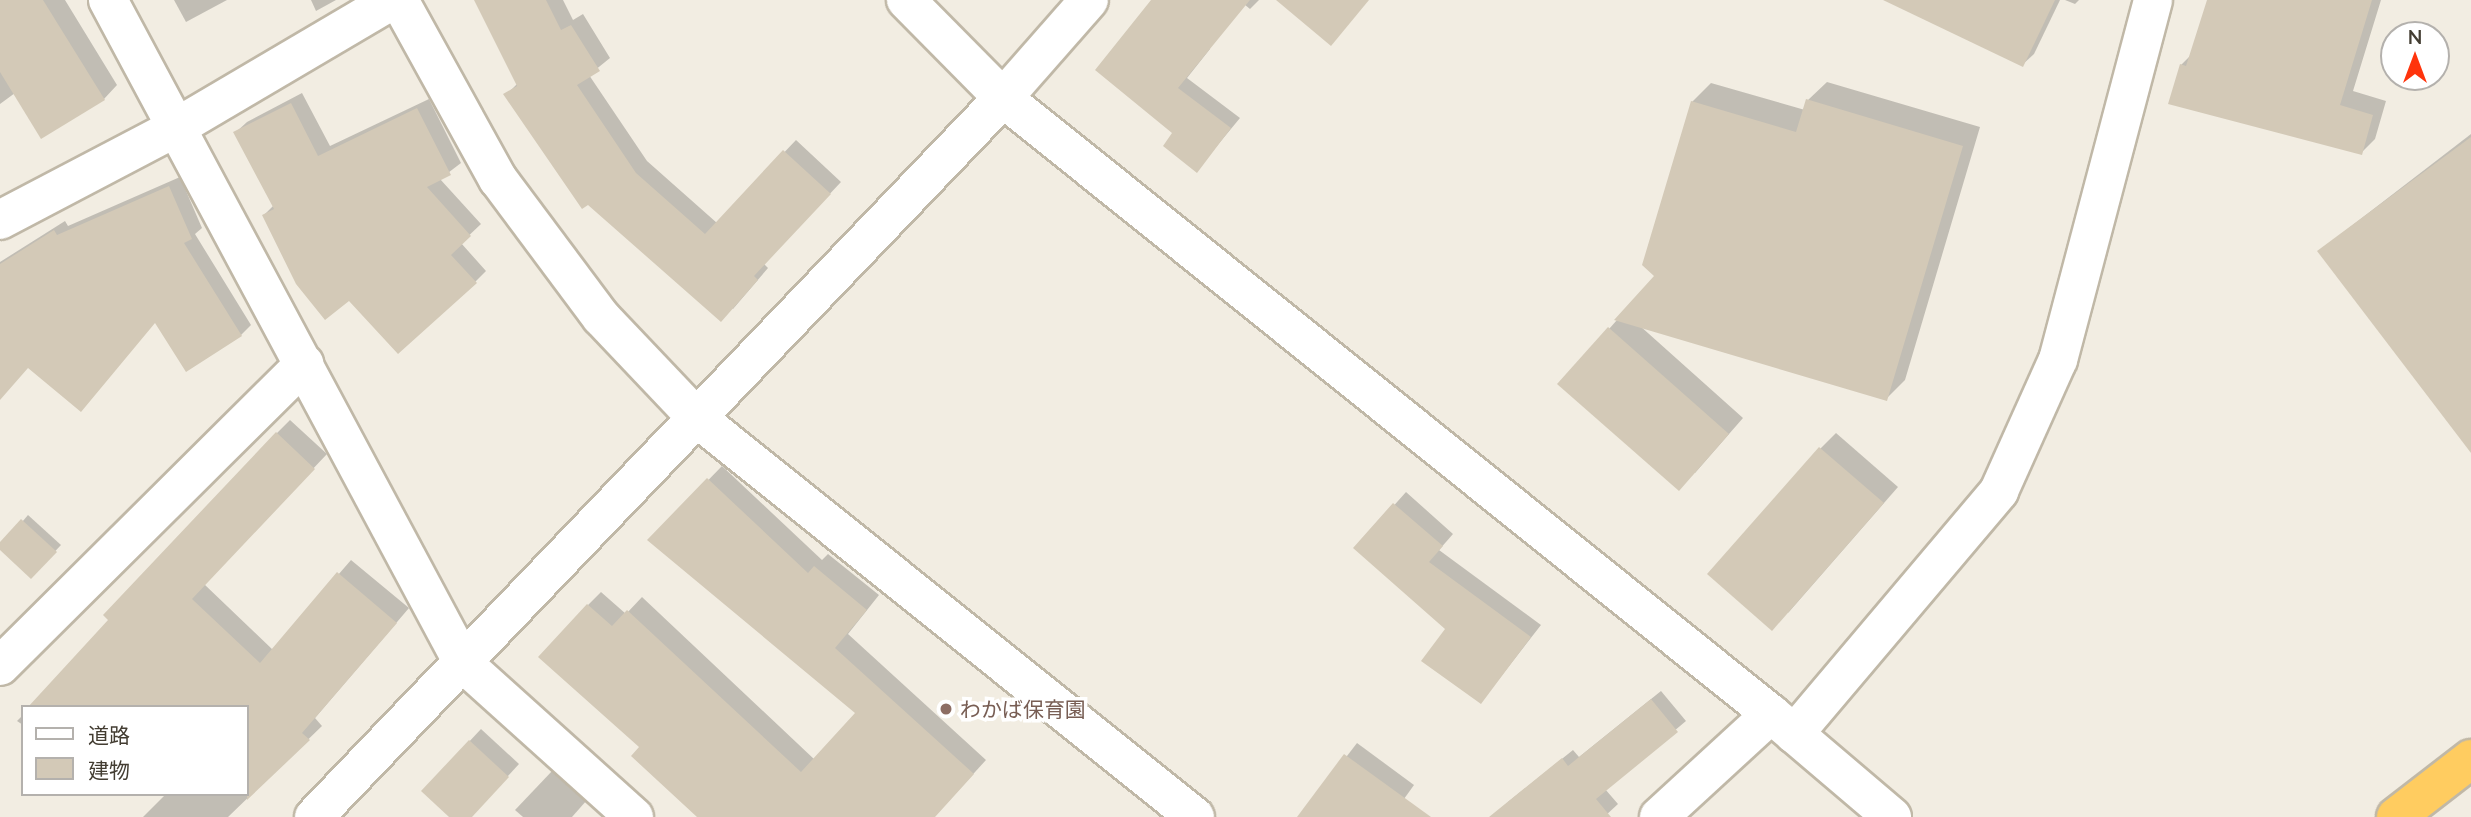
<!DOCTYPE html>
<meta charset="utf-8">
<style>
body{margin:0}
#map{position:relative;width:2471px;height:817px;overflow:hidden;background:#f2ede2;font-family:Lato,"Noto Sans JP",sans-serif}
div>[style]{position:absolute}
.shadow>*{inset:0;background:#0003}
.building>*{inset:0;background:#d3c9b7}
.roads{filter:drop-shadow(2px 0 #c0b8a7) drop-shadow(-2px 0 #c0b8a7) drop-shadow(0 2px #c0b8a7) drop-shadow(0 -2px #c0b8a7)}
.minor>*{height:38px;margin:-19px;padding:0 19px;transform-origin:19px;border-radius:19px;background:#fff}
.highway>*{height:38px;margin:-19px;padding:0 19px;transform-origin:19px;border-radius:19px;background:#ffcc60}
.dots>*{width:19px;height:19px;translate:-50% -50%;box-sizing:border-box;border:4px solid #fff;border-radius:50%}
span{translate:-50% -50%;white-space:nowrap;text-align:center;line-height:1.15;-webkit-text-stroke:7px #fff;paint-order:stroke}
.education-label{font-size:21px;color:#785e54}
.left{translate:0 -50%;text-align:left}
.legend{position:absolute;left:21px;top:705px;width:228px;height:91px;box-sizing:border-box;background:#fff;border:2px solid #b4b1ad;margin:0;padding:9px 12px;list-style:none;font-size:21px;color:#433d32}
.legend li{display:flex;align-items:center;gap:14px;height:35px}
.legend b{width:35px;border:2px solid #b4b1ad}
.north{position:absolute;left:2380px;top:21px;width:70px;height:70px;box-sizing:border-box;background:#fff;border:2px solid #b4b1ad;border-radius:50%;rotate:0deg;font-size:19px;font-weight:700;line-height:28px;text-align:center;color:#433d32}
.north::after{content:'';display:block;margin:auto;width:24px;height:32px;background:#ff340c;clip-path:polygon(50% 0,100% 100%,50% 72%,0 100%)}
</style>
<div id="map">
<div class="shadow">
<div style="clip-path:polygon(0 0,65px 0,117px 85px,104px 99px,15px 93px,0 104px)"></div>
<div style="clip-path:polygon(174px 0,227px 0,186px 22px)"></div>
<div style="clip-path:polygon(311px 0,336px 0,316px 11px)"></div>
<div style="clip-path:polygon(476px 0,563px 0,573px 20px,583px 14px,610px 58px,589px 75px,647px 161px,717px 223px,796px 140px,841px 182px,764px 264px,768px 268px,733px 309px,506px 95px,518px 83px)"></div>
<div style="clip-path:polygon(1239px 0,1259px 0,1250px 9px)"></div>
<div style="clip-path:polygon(1954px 0,2060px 0,2034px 54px,2022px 65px)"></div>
<div style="clip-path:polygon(2065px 0,2079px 0,2075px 4px)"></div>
<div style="clip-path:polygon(2208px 0,2381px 0,2353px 91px,2386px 101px,2375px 139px,2361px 153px,2181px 65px,2191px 55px)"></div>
<div style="clip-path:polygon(1152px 4px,1210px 49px,1187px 78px,1240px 118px,1197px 170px,1175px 133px)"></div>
<div style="clip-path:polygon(1827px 82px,1980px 127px,1905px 380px,1886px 399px,1639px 325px,1743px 418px,1695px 473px,1609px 329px,1656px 276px,1692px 102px,1711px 83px,1805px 110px,1808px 100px)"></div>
<div style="clip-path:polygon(302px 93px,330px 146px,429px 99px,461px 163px,440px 179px,481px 224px,461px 243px,486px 271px,475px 282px,349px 299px,264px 215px,274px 205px,235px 133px,247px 122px)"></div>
<div style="clip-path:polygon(2471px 134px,2471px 450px,2319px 251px)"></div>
<div style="clip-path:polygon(180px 177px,202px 228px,195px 234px,251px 325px,241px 335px,156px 321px,0 326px,0 262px,65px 221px,68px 226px)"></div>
<div style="clip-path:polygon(290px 420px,327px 454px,204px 584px,273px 650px,351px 560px,409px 608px,315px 718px,322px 726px,228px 817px,143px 817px,166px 794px,247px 794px,247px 707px,123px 707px,277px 433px)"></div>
<div style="clip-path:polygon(1836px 433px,1898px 487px,1788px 613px,1820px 449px)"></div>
<div style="clip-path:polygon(722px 466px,822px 560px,828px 554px,879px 595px,848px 634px,986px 760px,934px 817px,732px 817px,641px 747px,588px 605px,601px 592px,626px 614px,642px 597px,815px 760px,858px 713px,650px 540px)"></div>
<div style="clip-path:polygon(1406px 492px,1453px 534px,1439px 550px,1541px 625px,1481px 702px,1447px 629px,1356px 548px)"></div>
<div style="clip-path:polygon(28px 515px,61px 545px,31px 577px,0 548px)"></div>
<div style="clip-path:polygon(1661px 691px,1686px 721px,1605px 789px,1618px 804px,1604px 817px,1503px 817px,1508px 802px,1573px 750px,1579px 757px)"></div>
<div style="clip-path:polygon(23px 715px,23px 725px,17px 721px)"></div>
<div style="clip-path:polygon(481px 729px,519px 764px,470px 817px,451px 817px,423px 791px)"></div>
<div style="clip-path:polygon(1357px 743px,1414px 785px,1391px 817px,1300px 817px)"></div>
<div style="clip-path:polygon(553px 770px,587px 800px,572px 817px,523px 817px,515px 810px)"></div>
</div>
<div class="building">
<div style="clip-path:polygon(0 0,43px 0,105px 100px,41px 139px,0 72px)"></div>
<div style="clip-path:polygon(474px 0,546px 0,561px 30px,571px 25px,600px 71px,577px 85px,636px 173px,705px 234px,783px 150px,831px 194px,754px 276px,758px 280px,721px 322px,588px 205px,582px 209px,503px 94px,517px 86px)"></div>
<div style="clip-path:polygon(1151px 0,1250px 0,1178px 88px,1231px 128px,1197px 173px,1163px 146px,1172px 133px,1095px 70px)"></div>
<div style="clip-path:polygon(1276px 0,1369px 0,1331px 46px)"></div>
<div style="clip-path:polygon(1883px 0,2055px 0,2023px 67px)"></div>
<div style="clip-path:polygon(2207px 0,2372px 0,2340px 105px,2373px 115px,2362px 155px,2168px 104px,2180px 64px,2186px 66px)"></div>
<div style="clip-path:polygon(1806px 99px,1963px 146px,1887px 401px,1614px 320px,1654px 276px,1642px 265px,1691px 101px,1796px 132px)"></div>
<div style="clip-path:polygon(291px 103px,318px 156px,417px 108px,451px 175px,427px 187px,471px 236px,451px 255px,477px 283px,398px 354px,349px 301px,325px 320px,296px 284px,262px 215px,274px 209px,233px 132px)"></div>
<div style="clip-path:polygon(2471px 137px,2471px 453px,2317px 251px)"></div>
<div style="clip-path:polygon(169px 186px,192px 239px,184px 243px,242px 336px,186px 372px,155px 323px,81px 412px,28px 368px,0 400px,0 264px,54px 230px,57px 235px)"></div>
<div style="clip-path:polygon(1608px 327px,1729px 434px,1679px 491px,1557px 384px)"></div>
<div style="clip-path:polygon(276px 432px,315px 469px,192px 599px,260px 663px,337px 572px,397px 623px,302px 733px,310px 740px,247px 800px,247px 707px,28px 707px,108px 620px,103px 615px)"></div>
<div style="clip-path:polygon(1819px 447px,1884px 503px,1772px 631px,1707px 574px)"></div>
<div style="clip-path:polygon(707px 478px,808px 573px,814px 566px,867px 610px,835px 648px,974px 774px,935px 817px,697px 817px,631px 756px,639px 747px,538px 657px,587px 604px,612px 626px,627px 610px,801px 772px,855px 713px,647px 540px)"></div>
<div style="clip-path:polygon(1393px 503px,1443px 546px,1429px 562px,1531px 637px,1481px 704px,1421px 661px,1445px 629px,1353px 548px)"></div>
<div style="clip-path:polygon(21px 519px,57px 552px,31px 579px,0 550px,0 542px)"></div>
<div style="clip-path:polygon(1651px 699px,1678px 732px,1596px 799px,1611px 817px,1489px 817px,1562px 758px,1568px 766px)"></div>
<div style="clip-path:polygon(469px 740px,509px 777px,472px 817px,449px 817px,421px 791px)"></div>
<div style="clip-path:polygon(1344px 754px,1431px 817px,1297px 817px)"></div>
</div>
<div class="roads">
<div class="minor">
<div style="left:108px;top:0;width:752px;rotate:61.83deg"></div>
<div style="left:463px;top:663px;width:230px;rotate:42deg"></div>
<div style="left:399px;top:0;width:205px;rotate:61.1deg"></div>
<div style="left:498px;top:179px;width:172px;rotate:53.3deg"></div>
<div style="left:601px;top:317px;width:139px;rotate:46.5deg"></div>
<div style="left:697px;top:418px;width:638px;rotate:38.7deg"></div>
<div style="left:906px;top:0;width:138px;rotate:45.3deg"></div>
<div style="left:1003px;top:98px;width:985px;rotate:38.73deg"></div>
<div style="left:1771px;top:714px;width:159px;rotate:40.4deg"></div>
<div style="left:0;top:220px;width:200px;rotate:-27.7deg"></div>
<div style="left:177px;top:127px;width:251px;rotate:-30.5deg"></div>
<div style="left:0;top:666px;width:429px;rotate:-44.8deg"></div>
<div style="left:1794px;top:734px;width:318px;rotate:-49.8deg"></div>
<div style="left:1999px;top:491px;width:144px;rotate:-65.8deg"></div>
<div style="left:2058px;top:360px;width:372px;rotate:-75.2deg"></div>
<div style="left:314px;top:817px;width:996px;rotate:-46.22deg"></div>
<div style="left:1003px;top:98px;width:130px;rotate:-48.7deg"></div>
<div style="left:1659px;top:817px;width:152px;rotate:-42.6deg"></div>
</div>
<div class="highway">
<div style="left:2396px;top:817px;width:95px;rotate:-37.7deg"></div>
</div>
</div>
<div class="dots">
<div style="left:946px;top:709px;background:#8d6e63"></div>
</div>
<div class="education-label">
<span class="left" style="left:960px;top:709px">わかば保育園</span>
</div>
<ul class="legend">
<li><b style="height:9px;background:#fff"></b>道路</li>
<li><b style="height:19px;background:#d3c9b7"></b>建物</li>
</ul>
<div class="north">N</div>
</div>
